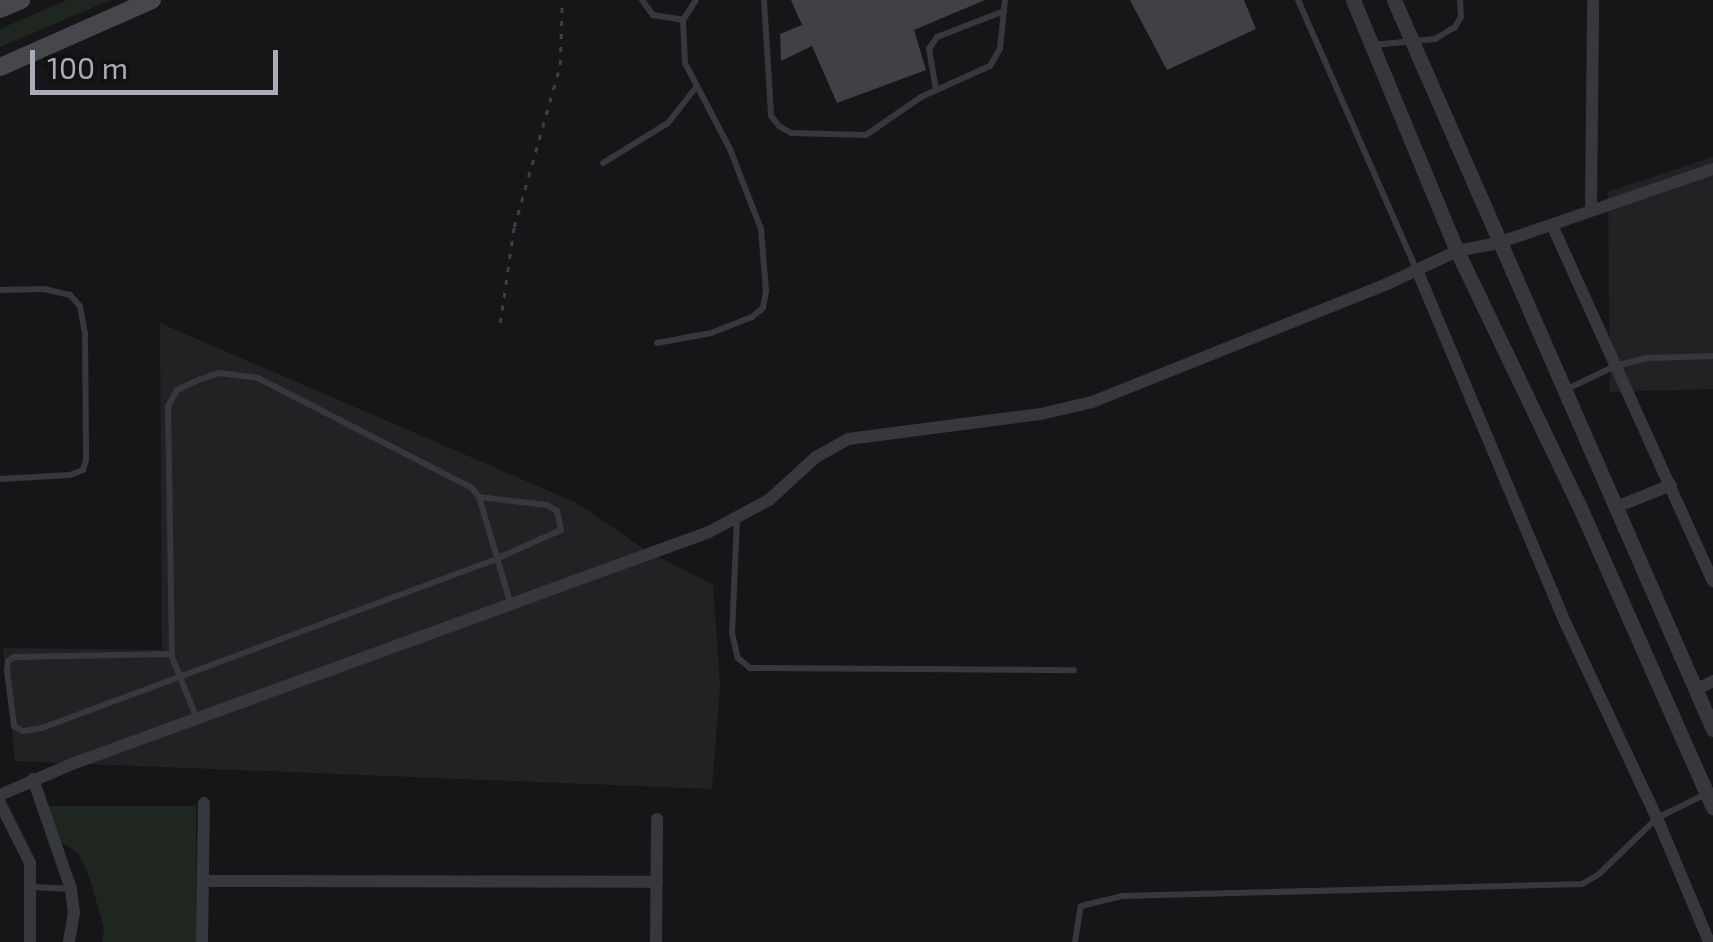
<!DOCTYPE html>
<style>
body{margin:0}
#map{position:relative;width:1713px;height:942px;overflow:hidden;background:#161618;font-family:"Exo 2",sans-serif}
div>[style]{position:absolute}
.built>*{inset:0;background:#222225}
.green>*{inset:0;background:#1e261f}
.building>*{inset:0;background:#404145}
.path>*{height:2.5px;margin-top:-1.25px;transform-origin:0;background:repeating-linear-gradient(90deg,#3d3f44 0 5px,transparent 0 13px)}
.service>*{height:6px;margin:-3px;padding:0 3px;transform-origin:3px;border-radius:3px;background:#37383d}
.minor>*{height:12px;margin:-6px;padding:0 6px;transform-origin:6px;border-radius:6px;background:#37383d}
.tertiary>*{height:15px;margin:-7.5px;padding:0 7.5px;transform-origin:7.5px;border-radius:7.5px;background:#37383d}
.secondary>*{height:18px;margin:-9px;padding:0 9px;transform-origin:9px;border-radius:9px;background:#45474d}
span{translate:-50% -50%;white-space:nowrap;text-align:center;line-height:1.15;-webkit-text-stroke:10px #111113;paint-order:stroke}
.scale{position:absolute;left:30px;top:50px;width:248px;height:45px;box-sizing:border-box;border:5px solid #a8adb8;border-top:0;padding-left:12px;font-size:30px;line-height:35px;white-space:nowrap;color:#a8adb8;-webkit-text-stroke:8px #111113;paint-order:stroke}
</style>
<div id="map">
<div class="built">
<div style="clip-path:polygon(1713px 157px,1713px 389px,1610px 392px,1608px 192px)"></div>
<div style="clip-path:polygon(160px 323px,577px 503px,647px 551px,713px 584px,720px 685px,712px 789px,15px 761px,3px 648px,162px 650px)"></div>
</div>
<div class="green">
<div style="clip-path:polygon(67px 0,111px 0,0 47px,0 29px)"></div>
<div style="clip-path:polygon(48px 806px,196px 806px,197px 942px,102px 942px,104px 928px,89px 876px,78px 853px,58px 840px)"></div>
</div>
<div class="building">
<div style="clip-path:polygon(791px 0,985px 0,914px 30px,926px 70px,837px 103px,812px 46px,781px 61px,780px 34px,802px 25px)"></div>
<div style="clip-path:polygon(1130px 0,1244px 0,1256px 29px,1167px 70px)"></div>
</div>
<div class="path">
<div style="left:500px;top:323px;width:97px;rotate:-81.7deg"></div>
<div style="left:514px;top:227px;width:168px;rotate:-74.1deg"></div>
<div style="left:560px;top:65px;width:65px;rotate:-88.2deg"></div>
</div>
<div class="service">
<div style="left:642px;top:0;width:19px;rotate:54deg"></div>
<div style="left:653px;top:15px;width:30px;rotate:9deg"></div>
<div style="left:764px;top:0;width:116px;rotate:86.5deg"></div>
<div style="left:771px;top:116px;width:13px;rotate:51deg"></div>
<div style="left:779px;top:126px;width:14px;rotate:30deg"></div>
<div style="left:791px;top:133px;width:75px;rotate:1.5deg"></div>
<div style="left:866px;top:135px;width:67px;rotate:-34.6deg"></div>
<div style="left:921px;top:97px;width:76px;rotate:-24.2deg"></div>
<div style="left:990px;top:66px;width:20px;rotate:-60deg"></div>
<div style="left:1000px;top:49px;width:49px;rotate:-84.2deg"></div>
<div style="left:1298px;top:0;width:294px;rotate:66.3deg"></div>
<div style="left:1372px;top:45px;width:63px;rotate:-5.4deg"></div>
<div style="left:1435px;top:39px;width:23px;rotate:-31deg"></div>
<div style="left:1455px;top:27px;width:12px;rotate:-59deg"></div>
<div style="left:1461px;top:17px;width:17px;rotate:-93deg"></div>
<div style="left:936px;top:90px;width:42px;rotate:-99.7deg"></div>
<div style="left:929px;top:49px;width:14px;rotate:-56deg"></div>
<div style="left:937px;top:37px;width:72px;rotate:-21.2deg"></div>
<div style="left:603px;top:163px;width:76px;rotate:-31.6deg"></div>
<div style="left:668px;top:123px;width:47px;rotate:-51.9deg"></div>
<div style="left:0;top:290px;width:44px;rotate:-1.3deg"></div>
<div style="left:44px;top:289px;width:27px;rotate:13deg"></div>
<div style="left:70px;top:295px;width:15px;rotate:48deg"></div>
<div style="left:80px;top:306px;width:27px;rotate:80deg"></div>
<div style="left:85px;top:333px;width:127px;rotate:89.5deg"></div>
<div style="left:86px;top:460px;width:10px;rotate:107deg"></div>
<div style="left:83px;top:470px;width:14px;rotate:159deg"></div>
<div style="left:70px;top:475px;width:70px;rotate:176.7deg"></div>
<div style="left:657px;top:343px;width:55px;rotate:-10.5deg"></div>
<div style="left:711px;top:333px;width:44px;rotate:-21.3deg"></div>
<div style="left:752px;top:317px;width:14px;rotate:-39deg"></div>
<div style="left:763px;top:308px;width:17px;rotate:-80deg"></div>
<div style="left:766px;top:291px;width:62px;rotate:-94.6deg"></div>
<div style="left:761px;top:229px;width:86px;rotate:-111.2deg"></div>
<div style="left:730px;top:149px;width:97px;rotate:-117.6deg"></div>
<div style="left:685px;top:63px;width:43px;rotate:-92.7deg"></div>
<div style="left:683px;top:20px;width:24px;rotate:-57deg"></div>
<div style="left:1565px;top:390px;width:55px;rotate:-25.6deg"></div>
<div style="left:1615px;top:366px;width:34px;rotate:-14deg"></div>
<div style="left:1648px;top:358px;width:65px;rotate:-1.8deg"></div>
<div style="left:737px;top:520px;width:113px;rotate:92.5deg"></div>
<div style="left:732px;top:633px;width:26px;rotate:77deg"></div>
<div style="left:738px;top:658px;width:16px;rotate:40deg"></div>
<div style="left:750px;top:668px;width:324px;rotate:0.4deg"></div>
<div style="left:172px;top:654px;width:158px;rotate:178.9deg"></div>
<div style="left:14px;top:657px;width:7px;rotate:146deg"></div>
<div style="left:8px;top:661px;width:10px;rotate:96deg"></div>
<div style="left:7px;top:671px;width:55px;rotate:82.7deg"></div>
<div style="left:14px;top:726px;width:10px;rotate:29deg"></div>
<div style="left:23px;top:731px;width:19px;rotate:-9deg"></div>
<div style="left:42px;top:728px;width:487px;rotate:-20.4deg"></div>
<div style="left:498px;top:558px;width:69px;rotate:-24deg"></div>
<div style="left:561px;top:530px;width:19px;rotate:-102deg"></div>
<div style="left:557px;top:511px;width:12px;rotate:-149deg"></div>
<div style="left:547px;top:505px;width:68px;rotate:-173.3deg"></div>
<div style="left:197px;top:719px;width:67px;rotate:-112deg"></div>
<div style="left:172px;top:657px;width:251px;rotate:-90.9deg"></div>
<div style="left:168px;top:406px;width:18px;rotate:-61deg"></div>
<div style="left:177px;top:390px;width:26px;rotate:-25deg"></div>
<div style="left:201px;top:379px;width:19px;rotate:-18deg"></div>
<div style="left:219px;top:373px;width:39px;rotate:7deg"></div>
<div style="left:258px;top:378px;width:241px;rotate:27.2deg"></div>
<div style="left:472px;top:488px;width:11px;rotate:52deg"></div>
<div style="left:479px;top:497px;width:113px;rotate:73.5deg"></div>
<div style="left:33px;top:887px;width:38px;rotate:3deg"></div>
<div style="left:1075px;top:942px;width:36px;rotate:-81deg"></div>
<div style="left:1081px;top:906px;width:42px;rotate:-13.7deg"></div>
<div style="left:1122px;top:896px;width:460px;rotate:-1.5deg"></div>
<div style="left:1582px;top:884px;width:20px;rotate:-30deg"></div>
<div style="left:1599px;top:874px;width:81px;rotate:-44deg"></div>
<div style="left:1657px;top:818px;width:55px;rotate:-26.1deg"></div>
</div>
<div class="minor">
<div style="left:1591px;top:208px;width:208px;rotate:-89.4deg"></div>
<div style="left:1552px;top:225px;width:391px;rotate:65.7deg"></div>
<div style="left:1417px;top:270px;width:382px;rotate:67.2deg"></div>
<div style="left:1565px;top:622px;width:217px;rotate:64.9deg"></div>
<div style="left:1657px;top:818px;width:134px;rotate:67.2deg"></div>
<div style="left:1616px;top:507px;width:59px;rotate:-21.8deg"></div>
<div style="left:1696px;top:690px;width:19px;rotate:-28deg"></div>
<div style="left:33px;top:779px;width:116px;rotate:70.9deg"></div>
<div style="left:71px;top:889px;width:24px;rotate:83deg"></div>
<div style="left:74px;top:913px;width:29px;rotate:100deg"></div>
<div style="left:0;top:795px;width:78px;rotate:-23.3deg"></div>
<div style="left:72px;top:764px;width:678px;rotate:-20.01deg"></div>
<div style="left:709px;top:532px;width:68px;rotate:-28.1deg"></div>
<div style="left:769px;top:500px;width:64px;rotate:-42.5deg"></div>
<div style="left:816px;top:457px;width:37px;rotate:-29deg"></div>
<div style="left:848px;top:439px;width:195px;rotate:-7.4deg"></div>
<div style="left:1041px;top:414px;width:52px;rotate:-13.2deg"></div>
<div style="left:1092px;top:402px;width:320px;rotate:-21.8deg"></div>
<div style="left:1389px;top:283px;width:75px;rotate:-25.2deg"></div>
<div style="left:1457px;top:251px;width:42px;rotate:-11deg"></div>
<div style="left:1498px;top:243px;width:227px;rotate:-19deg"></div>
<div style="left:0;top:803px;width:67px;rotate:63.4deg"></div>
<div style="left:30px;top:863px;width:79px;rotate:90deg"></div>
<div style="left:204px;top:881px;width:453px;rotate:0.1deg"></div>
<div style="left:202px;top:942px;width:139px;rotate:-89.2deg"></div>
<div style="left:656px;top:942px;width:123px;rotate:-89.5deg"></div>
</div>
<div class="tertiary">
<div style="left:1353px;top:0;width:272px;rotate:67.5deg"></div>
<div style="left:1457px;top:251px;width:280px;rotate:64.4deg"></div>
<div style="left:1578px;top:503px;width:333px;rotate:66.1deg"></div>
<div style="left:1394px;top:0;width:796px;rotate:66.37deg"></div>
</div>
<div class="secondary">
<div style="left:0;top:9px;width:23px;rotate:-23deg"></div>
<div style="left:0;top:67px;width:166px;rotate:-23.8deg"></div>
</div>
<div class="scale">100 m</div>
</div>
